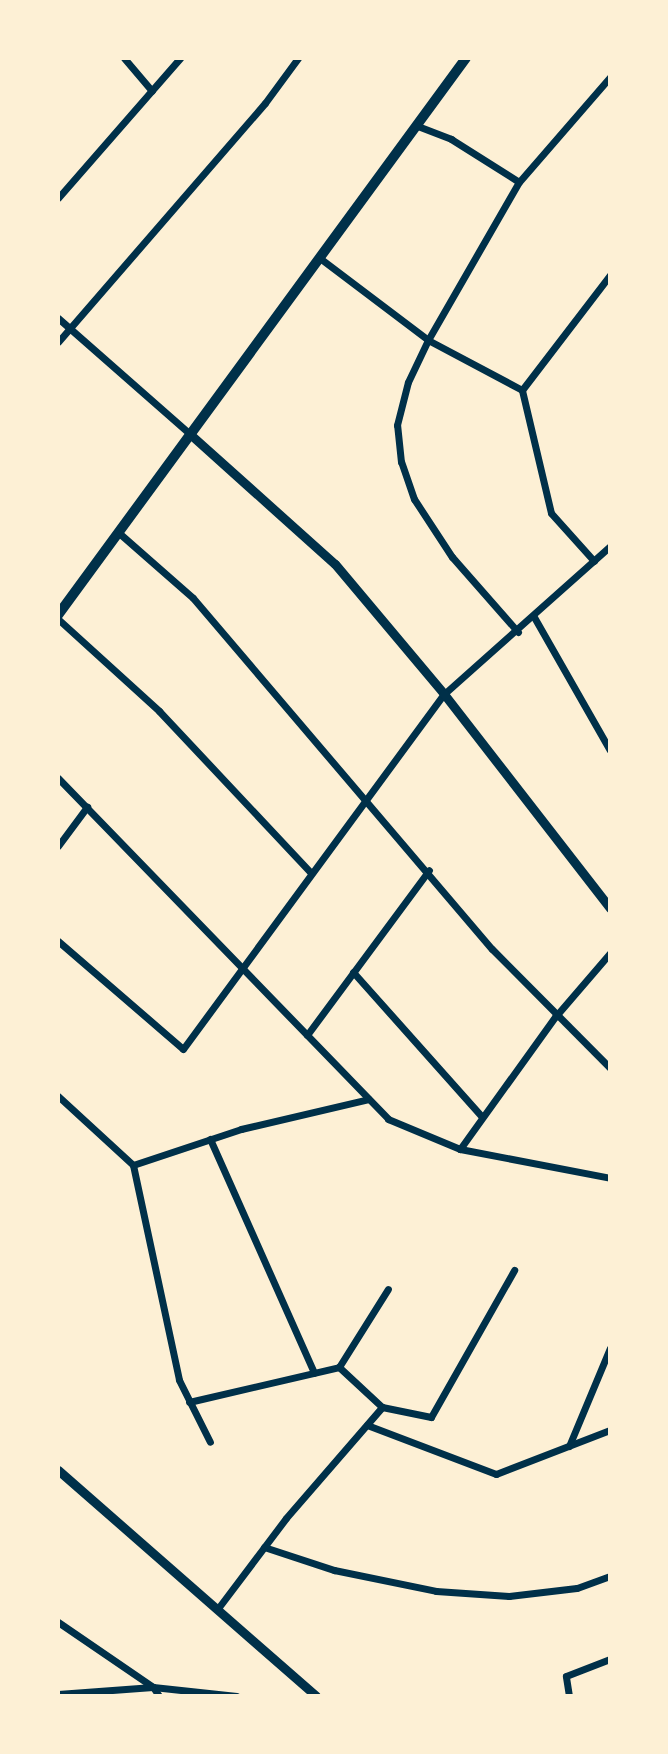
<!DOCTYPE html>
<style>
body{margin:0}
#map{position:relative;width:668px;height:1754px;overflow:hidden;background:#fdf0d5;font-family:"Open Sans",sans-serif}
div>[style]{position:absolute}
.minor>*{height:7px;margin:-3.5px;padding:0 3.5px;transform-origin:3.5px;border-radius:3.5px;background:#003049}
.tertiary>*{height:9px;margin:-4.5px;padding:0 4.5px;transform-origin:4.5px;border-radius:4.5px;background:#003049}
.secondary>*{height:10px;margin:-5px;padding:0 5px;transform-origin:5px;border-radius:5px;background:#003049}
span{translate:-50% -50%;white-space:nowrap;text-align:center;line-height:1.15;-webkit-text-stroke:5px #fdf0d5;paint-order:stroke}
.frame{position:absolute;inset:0;border:60px solid #fdf0d5;pointer-events:none}
</style>
<div id="map">
<div class="minor">
<div style="left:124px;top:58px;width:43px;rotate:49.7deg"></div>
<div style="left:415px;top:125px;width:39px;rotate:21deg"></div>
<div style="left:451px;top:139px;width:80px;rotate:32.3deg"></div>
<div style="left:58px;top:198px;width:186px;rotate:-48.9deg"></div>
<div style="left:321px;top:259px;width:134px;rotate:37.1deg"></div>
<div style="left:428px;top:340px;width:106px;rotate:28deg"></div>
<div style="left:58px;top:318px;width:177px;rotate:41.3deg"></div>
<div style="left:58px;top:342px;width:316px;rotate:-49.1deg"></div>
<div style="left:265px;top:103px;width:56px;rotate:-53.7deg"></div>
<div style="left:119px;top:533px;width:98px;rotate:41.3deg"></div>
<div style="left:193px;top:598px;width:461px;rotate:49.6deg"></div>
<div style="left:492px;top:949px;width:168px;rotate:45.2deg"></div>
<div style="left:594px;top:561px;width:64px;rotate:-131.9deg"></div>
<div style="left:551px;top:513px;width:126px;rotate:-103.3deg"></div>
<div style="left:522px;top:390px;width:145px;rotate:-52.6deg"></div>
<div style="left:534px;top:617px;width:153px;rotate:60.3deg"></div>
<div style="left:58px;top:619px;width:137px;rotate:42.3deg"></div>
<div style="left:159px;top:711px;width:222px;rotate:46.8deg"></div>
<div style="left:518px;top:632px;width:100px;rotate:-131.3deg"></div>
<div style="left:452px;top:557px;width:69px;rotate:-123.2deg"></div>
<div style="left:414px;top:499px;width:39px;rotate:-109deg"></div>
<div style="left:401px;top:462px;width:37px;rotate:-96deg"></div>
<div style="left:397px;top:425px;width:44px;rotate:-75.7deg"></div>
<div style="left:408px;top:382px;width:47px;rotate:-64.5deg"></div>
<div style="left:428px;top:340px;width:182px;rotate:-60.1deg"></div>
<div style="left:519px;top:182px;width:139px;rotate:-49.1deg"></div>
<div style="left:58px;top:778px;width:475px;rotate:45.9deg"></div>
<div style="left:388px;top:1119px;width:78px;rotate:22.6deg"></div>
<div style="left:460px;top:1149px;width:153px;rotate:10.9deg"></div>
<div style="left:58px;top:846px;width:49px;rotate:-53.4deg"></div>
<div style="left:58px;top:941px;width:165px;rotate:40.8deg"></div>
<div style="left:183px;top:1049px;width:441px;rotate:-53.7deg"></div>
<div style="left:444px;top:694px;width:222px;rotate:-41.7deg"></div>
<div style="left:353px;top:972px;width:194px;rotate:48.3deg"></div>
<div style="left:307px;top:1035px;width:205px;rotate:-53.5deg"></div>
<div style="left:58px;top:1096px;width:102px;rotate:42.6deg"></div>
<div style="left:133px;top:1165px;width:220px;rotate:77.9deg"></div>
<div style="left:179px;top:1380px;width:69px;rotate:63.4deg"></div>
<div style="left:210px;top:1139px;width:256px;rotate:66deg"></div>
<div style="left:460px;top:1149px;width:163px;rotate:-54.3deg"></div>
<div style="left:555px;top:1017px;width:84px;rotate:-49.3deg"></div>
<div style="left:133px;top:1165px;width:114px;rotate:-18.4deg"></div>
<div style="left:241px;top:1129px;width:131px;rotate:-13.2deg"></div>
<div style="left:189px;top:1402px;width:154px;rotate:-13.1deg"></div>
<div style="left:339px;top:1367px;width:92px;rotate:-57.9deg"></div>
<div style="left:382px;top:1407px;width:50px;rotate:11.5deg"></div>
<div style="left:431px;top:1417px;width:169px;rotate:-60.5deg"></div>
<div style="left:367px;top:1425px;width:138px;rotate:20.8deg"></div>
<div style="left:496px;top:1474px;width:122px;rotate:-21.1deg"></div>
<div style="left:569px;top:1446px;width:106px;rotate:-67.3deg"></div>
<div style="left:264px;top:1547px;width:74px;rotate:18.2deg"></div>
<div style="left:334px;top:1570px;width:104px;rotate:11.6deg"></div>
<div style="left:436px;top:1591px;width:73px;rotate:3.9deg"></div>
<div style="left:509px;top:1596px;width:68px;rotate:-6.7deg"></div>
<div style="left:577px;top:1588px;width:35px;rotate:-20deg"></div>
<div style="left:219px;top:1607px;width:111px;rotate:-53deg"></div>
<div style="left:286px;top:1518px;width:147px;rotate:-49.1deg"></div>
<div style="left:382px;top:1407px;width:59px;rotate:-137.1deg"></div>
<div style="left:58px;top:1622px;width:115px;rotate:34.4deg"></div>
<div style="left:153px;top:1687px;width:11px;rotate:56deg"></div>
<div style="left:58px;top:1694px;width:95px;rotate:-4.2deg"></div>
<div style="left:153px;top:1687px;width:84px;rotate:6.1deg"></div>
<div style="left:569px;top:1696px;width:20px;rotate:-99deg"></div>
<div style="left:566px;top:1676px;width:47px;rotate:-21.1deg"></div>
</div>
<div class="tertiary">
<div style="left:191px;top:435px;width:193px;rotate:41.9deg"></div>
<div style="left:335px;top:564px;width:170px;rotate:50deg"></div>
<div style="left:444px;top:694px;width:271px;rotate:52.2deg"></div>
<div style="left:58px;top:1470px;width:343px;rotate:41.2deg"></div>
</div>
<div class="secondary">
<div style="left:58px;top:615px;width:690px;rotate:-53.78deg"></div>
</div>
<div class="frame"></div>
</div>
